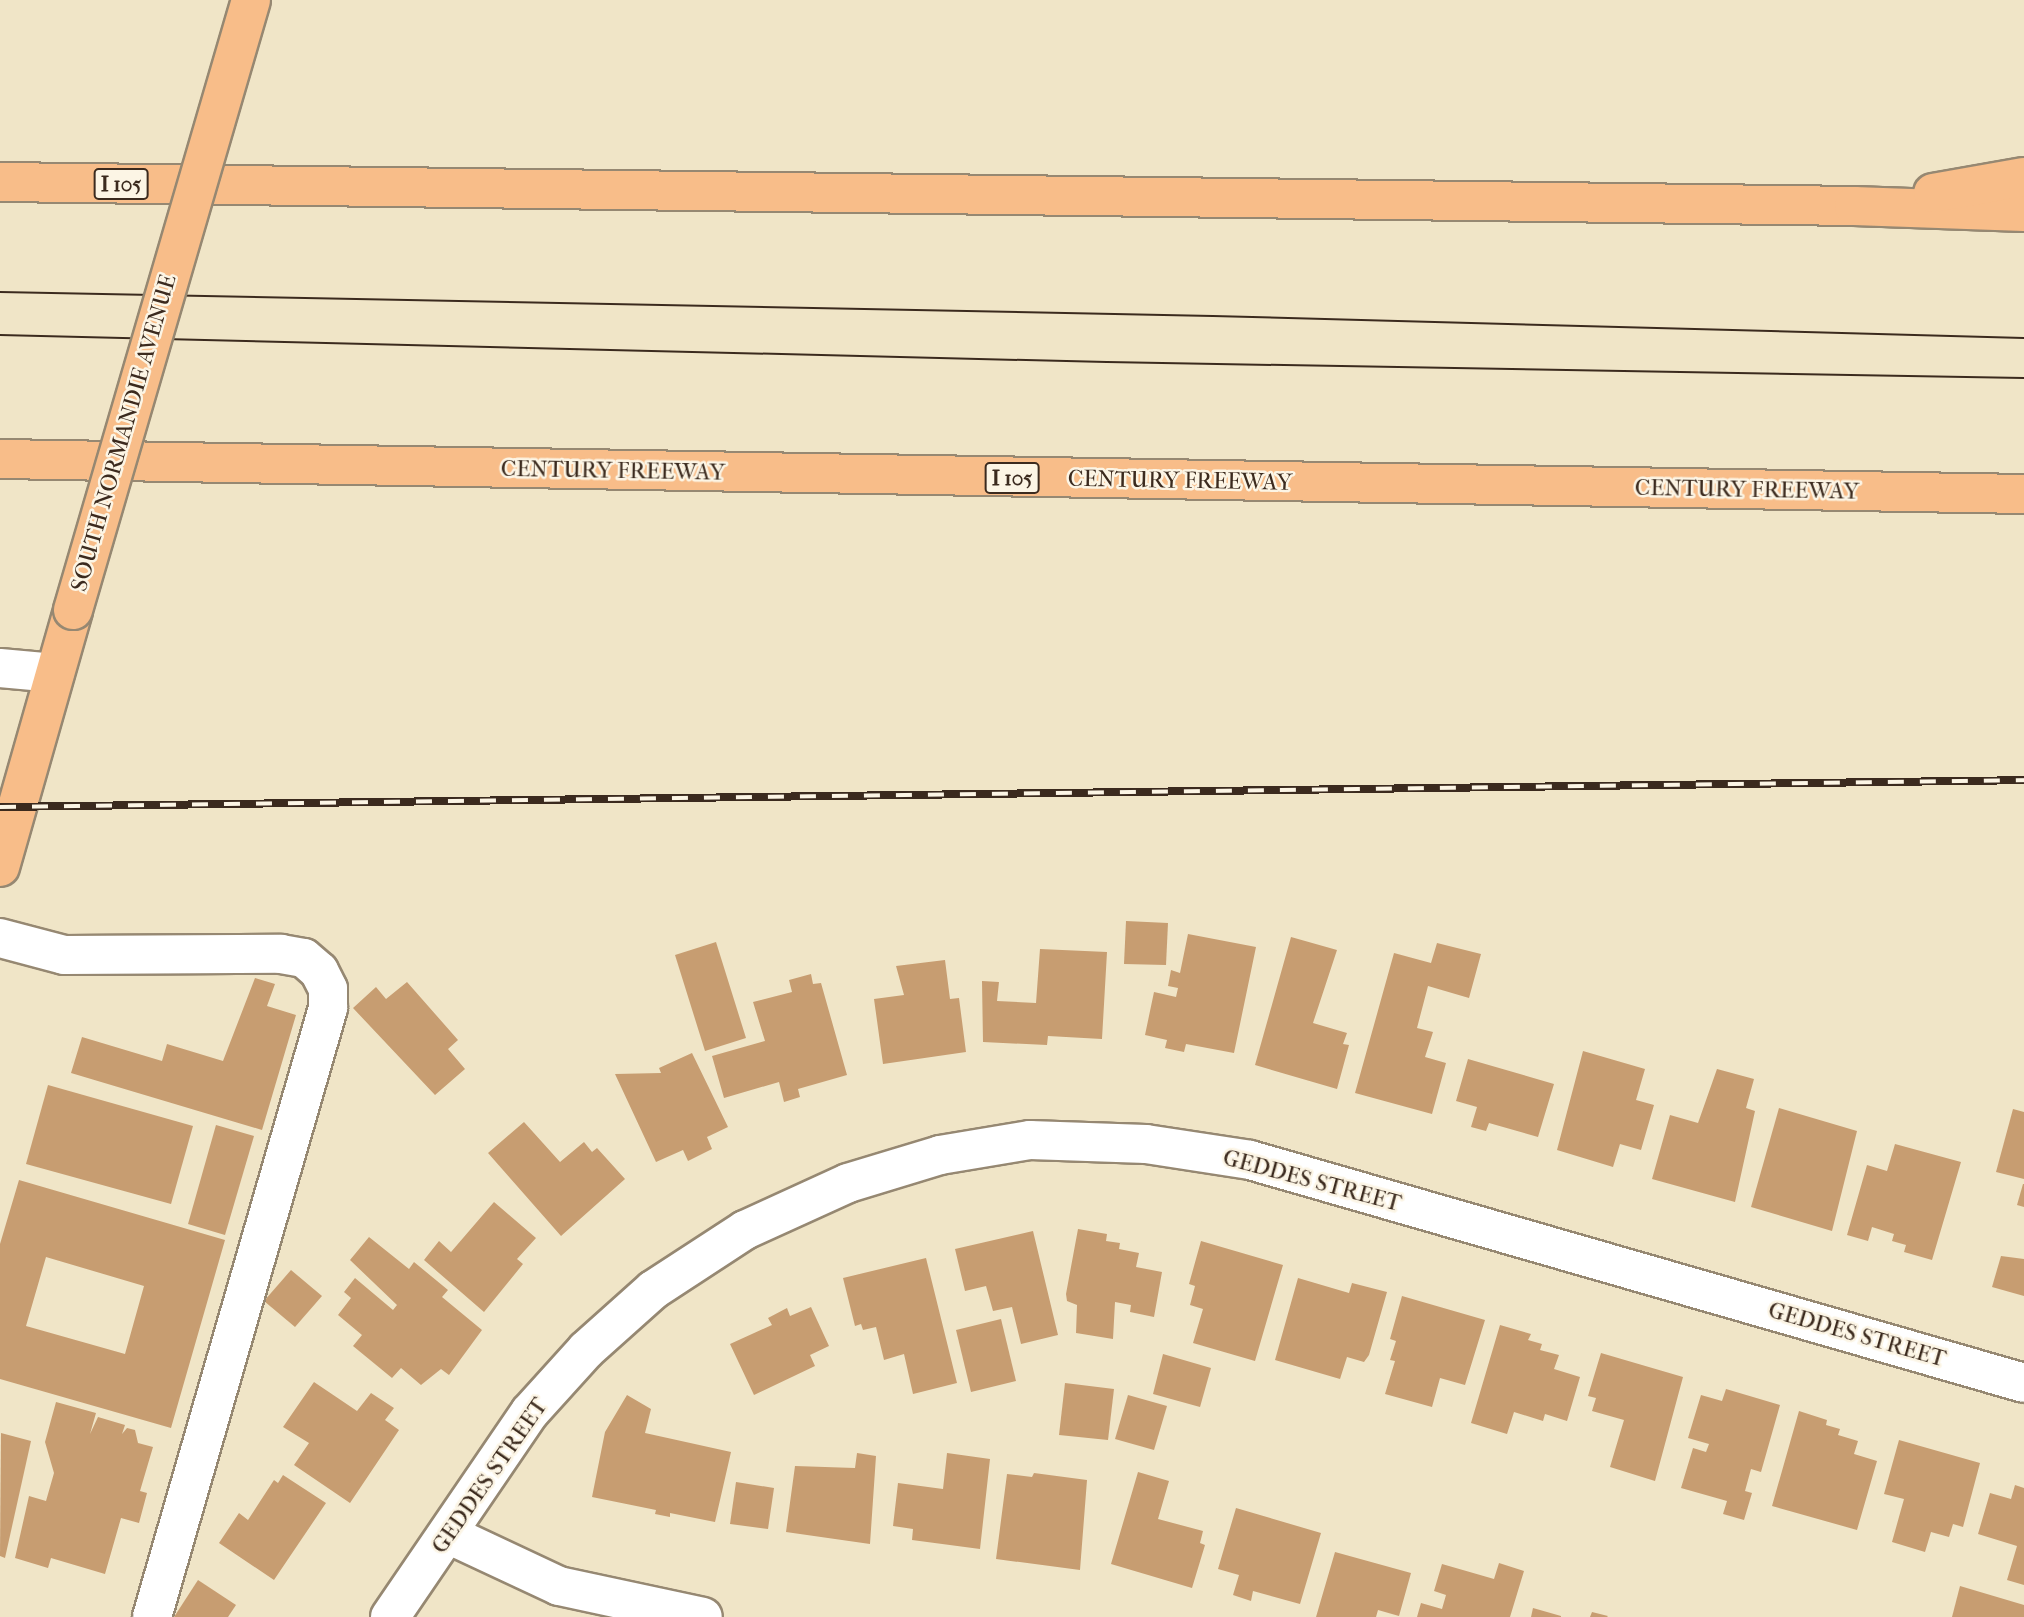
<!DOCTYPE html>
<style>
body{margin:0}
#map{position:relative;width:2024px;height:1617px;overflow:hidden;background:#f0e5c7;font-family:"IM FELL French Canon",serif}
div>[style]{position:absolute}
.building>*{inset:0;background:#c79d71}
.roads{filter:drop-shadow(2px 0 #968872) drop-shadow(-2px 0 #968872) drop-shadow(0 2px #968872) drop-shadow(0 -2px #968872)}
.minor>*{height:38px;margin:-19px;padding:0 19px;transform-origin:19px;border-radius:19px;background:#fff}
.major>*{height:38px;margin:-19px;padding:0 19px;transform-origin:19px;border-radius:19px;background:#f8bd89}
.highway>*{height:38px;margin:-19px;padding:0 19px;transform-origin:19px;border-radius:19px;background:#f8bd89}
.tram>*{height:2px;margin:-1px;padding:0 1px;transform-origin:1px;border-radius:1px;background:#3b2a1e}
.rail>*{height:8px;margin-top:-4px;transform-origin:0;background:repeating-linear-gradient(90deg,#fcf5e5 0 16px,#3b2a1e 0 32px);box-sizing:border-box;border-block:2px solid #3b2a1e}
.bridges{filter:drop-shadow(2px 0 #968872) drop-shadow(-2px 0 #968872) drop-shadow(0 2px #968872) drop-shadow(0 -2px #968872)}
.major-bridge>*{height:38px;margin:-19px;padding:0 19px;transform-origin:19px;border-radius:19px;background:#f8bd89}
span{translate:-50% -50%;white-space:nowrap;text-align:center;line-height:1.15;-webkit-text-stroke:5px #fcf5e5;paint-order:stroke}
.shield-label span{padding:2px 5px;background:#fcf5e5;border:2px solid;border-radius:5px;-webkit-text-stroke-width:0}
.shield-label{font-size:21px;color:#3b2a1e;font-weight:700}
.street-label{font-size:23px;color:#3b2a1e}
</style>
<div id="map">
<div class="building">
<div style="clip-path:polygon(1126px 921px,1168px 923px,1166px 965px,1124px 964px)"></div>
<div style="clip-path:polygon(1188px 934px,1256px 947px,1234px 1053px,1186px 1044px,1184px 1052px,1165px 1048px,1167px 1040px,1145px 1035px,1154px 992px,1176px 997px,1178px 988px,1168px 986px,1171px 970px,1180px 973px)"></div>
<div style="clip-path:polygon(1291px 937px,1337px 950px,1313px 1023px,1347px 1033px,1343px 1044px,1349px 1045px,1337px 1089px,1255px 1065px)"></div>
<div style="clip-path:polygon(716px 942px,746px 1038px,705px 1051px,675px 955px)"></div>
<div style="clip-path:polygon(1437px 943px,1481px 954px,1469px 998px,1428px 986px,1417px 1028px,1433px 1032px,1425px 1057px,1446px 1063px,1432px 1114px,1355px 1093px,1394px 953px,1431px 963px)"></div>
<div style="clip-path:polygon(1040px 949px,1107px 952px,1102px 1039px,1048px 1036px,1047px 1045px,983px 1042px,982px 981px,999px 982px,997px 1001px,1036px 1003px)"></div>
<div style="clip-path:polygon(945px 960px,950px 999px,959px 998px,966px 1052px,883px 1064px,874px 999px,904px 995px,896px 966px)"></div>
<div style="clip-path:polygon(811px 974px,813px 984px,821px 983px,847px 1075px,798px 1089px,800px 1097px,784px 1102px,779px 1082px,724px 1098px,712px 1056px,765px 1041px,753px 1002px,792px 992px,789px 980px)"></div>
<div style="clip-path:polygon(255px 978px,275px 984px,267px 1006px,296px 1015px,262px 1130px,71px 1073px,82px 1037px,162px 1061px,167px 1044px,223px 1061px)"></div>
<div style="clip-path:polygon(407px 982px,458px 1040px,448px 1049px,465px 1069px,435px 1095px,353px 1008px,376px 987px,386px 999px)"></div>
<div style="clip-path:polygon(1583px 1051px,1645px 1069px,1636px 1100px,1654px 1105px,1641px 1150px,1620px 1144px,1613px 1167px,1557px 1150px)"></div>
<div style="clip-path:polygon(692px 1053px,728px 1127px,707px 1137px,712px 1149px,688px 1161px,683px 1150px,656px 1162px,615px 1074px,661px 1073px,659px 1068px)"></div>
<div style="clip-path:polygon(1468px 1059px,1554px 1084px,1538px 1137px,1489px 1123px,1486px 1131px,1471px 1127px,1477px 1107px,1456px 1101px)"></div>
<div style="clip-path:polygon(1717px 1069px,1754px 1079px,1746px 1108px,1755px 1111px,1735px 1202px,1652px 1179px,1670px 1115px,1698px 1123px)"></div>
<div style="clip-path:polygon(48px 1085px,193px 1126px,171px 1204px,26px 1164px)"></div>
<div style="clip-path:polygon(1779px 1108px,1857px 1131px,1832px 1231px,1751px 1207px)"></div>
<div style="clip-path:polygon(2013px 1109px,2024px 1112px,2024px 1179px,1996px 1172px)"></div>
<div style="clip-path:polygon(524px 1122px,560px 1162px,584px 1142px,592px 1152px,597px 1148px,625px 1179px,561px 1236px,488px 1153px)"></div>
<div style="clip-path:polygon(216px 1125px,254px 1136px,225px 1235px,188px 1224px)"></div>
<div style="clip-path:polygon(1895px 1144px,1961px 1162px,1932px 1260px,1904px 1252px,1906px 1245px,1892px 1241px,1894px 1234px,1872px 1227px,1868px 1241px,1847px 1235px,1867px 1165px,1887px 1171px)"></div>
<div style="clip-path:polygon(evenodd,19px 1180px,225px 1240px,171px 1428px,0 1379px,0 1244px,19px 1180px,46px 1257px,144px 1286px,125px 1354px,26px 1326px,46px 1257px)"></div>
<div style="clip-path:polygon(2023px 1184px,2024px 1184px,2024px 1207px,2017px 1205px)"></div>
<div style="clip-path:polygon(494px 1202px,536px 1238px,517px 1259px,523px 1264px,484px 1312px,424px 1260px,439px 1241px,451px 1252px)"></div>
<div style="clip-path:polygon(1078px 1229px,1107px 1234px,1106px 1241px,1120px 1243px,1119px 1249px,1139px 1253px,1136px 1267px,1162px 1272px,1154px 1317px,1130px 1312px,1131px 1305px,1115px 1302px,1113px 1339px,1076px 1333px,1077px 1305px,1067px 1301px,1066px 1294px)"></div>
<div style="clip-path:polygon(1033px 1231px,1058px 1335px,1021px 1344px,1012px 1307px,993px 1311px,986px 1286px,965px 1291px,955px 1249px)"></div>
<div style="clip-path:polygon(369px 1237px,409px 1269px,414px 1262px,448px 1290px,442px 1297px,482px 1330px,449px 1375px,441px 1369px,421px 1385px,401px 1368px,392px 1378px,353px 1346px,362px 1335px,338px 1315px,351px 1298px,344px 1292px,355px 1278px,393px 1310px,397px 1305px,350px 1260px)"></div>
<div style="clip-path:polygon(1201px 1241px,1283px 1265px,1255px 1361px,1193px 1343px,1203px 1309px,1190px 1305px,1195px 1286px,1189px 1284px)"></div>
<div style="clip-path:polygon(2001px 1256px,2024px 1259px,2024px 1296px,1992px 1287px)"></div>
<div style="clip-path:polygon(926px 1258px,957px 1383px,913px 1394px,904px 1354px,884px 1360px,876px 1327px,863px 1330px,861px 1324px,855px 1326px,843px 1278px)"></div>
<div style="clip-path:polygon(291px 1270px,322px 1296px,295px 1327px,264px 1301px)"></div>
<div style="clip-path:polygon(1298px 1278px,1349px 1293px,1352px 1283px,1387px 1292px,1369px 1355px,1364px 1362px,1347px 1357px,1340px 1379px,1275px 1360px)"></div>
<div style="clip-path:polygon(1402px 1296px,1485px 1320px,1465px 1385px,1440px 1378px,1432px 1407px,1385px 1394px,1395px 1361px,1390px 1360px,1396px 1341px,1390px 1339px)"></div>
<div style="clip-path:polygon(811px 1307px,829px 1346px,810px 1355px,815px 1366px,754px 1395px,730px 1344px,772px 1325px,768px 1318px,787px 1308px,790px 1316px)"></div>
<div style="clip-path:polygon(1001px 1319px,1016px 1381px,971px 1392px,956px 1330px)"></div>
<div style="clip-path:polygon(1500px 1325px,1531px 1334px,1528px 1340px,1542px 1344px,1540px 1350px,1559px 1355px,1554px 1369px,1580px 1377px,1567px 1421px,1545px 1414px,1543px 1421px,1514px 1412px,1507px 1434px,1471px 1423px)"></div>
<div style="clip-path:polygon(1601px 1353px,1683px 1377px,1655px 1481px,1610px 1467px,1624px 1420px,1592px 1411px,1596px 1398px,1588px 1396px)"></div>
<div style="clip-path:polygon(1163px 1354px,1211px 1368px,1200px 1407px,1153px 1394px)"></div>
<div style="clip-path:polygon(314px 1382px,357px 1411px,371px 1393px,394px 1408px,385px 1420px,399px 1430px,350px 1503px,294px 1465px,309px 1443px,283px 1427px)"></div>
<div style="clip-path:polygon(1065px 1383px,1114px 1389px,1108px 1440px,1059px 1435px)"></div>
<div style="clip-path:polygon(1726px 1389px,1780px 1405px,1761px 1472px,1751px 1469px,1745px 1491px,1752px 1493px,1744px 1520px,1723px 1514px,1727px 1501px,1681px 1488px,1693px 1448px,1706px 1452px,1709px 1444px,1688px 1438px,1701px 1395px,1722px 1401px)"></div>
<div style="clip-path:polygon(627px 1395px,651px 1409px,645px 1433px,731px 1452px,715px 1522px,670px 1513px,670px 1517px,655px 1514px,656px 1510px,592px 1497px,605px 1432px)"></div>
<div style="clip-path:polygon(1128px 1395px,1167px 1406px,1154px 1450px,1115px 1439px)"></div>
<div style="clip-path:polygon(56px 1402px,96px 1413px,90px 1434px,98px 1417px,125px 1425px,122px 1434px,127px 1428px,135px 1430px,138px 1443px,153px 1447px,140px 1491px,147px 1493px,139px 1523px,121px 1518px,105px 1574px,51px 1558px,48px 1568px,15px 1558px,29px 1496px,46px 1501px,54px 1473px,45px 1442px)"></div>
<div style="clip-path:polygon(1799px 1411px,1827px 1420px,1826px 1425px,1840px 1429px,1838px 1435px,1858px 1441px,1854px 1454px,1877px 1461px,1857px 1530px,1772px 1506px)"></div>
<div style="clip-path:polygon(1px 1433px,31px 1441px,5px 1558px,0 1556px)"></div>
<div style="clip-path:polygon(1899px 1440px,1980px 1463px,1963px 1527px,1953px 1524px,1949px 1537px,1931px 1532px,1925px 1552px,1892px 1542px,1904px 1499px,1884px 1494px)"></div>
<div style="clip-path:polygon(857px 1453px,876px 1456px,870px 1544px,786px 1532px,795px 1466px,855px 1468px)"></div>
<div style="clip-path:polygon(947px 1453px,990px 1459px,980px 1549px,912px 1540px,913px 1529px,893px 1526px,898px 1483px,943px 1489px)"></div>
<div style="clip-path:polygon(1138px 1472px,1169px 1481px,1158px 1519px,1203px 1531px,1200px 1543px,1205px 1545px,1192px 1588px,1111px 1564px)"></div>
<div style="clip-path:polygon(1034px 1473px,1087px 1480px,1080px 1570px,996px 1559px,1007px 1474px,1032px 1477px)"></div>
<div style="clip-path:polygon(283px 1475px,326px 1503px,274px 1580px,219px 1543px,239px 1513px,248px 1520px,274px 1480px,278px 1483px)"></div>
<div style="clip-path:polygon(736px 1482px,774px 1488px,768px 1529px,730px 1524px)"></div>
<div style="clip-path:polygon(2015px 1485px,2024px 1488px,2024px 1585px,2007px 1580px,2017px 1546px,1978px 1534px,1990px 1493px,2011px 1499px)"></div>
<div style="clip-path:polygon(1236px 1508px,1321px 1533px,1300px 1604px,1253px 1591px,1251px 1601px,1233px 1595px,1239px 1575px,1218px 1569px)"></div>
<div style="clip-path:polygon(1335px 1552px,1411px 1573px,1399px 1616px,1378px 1610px,1376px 1617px,1316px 1617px)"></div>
<div style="clip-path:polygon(1499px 1563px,1524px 1571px,1510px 1617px,1417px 1617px,1421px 1603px,1442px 1609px,1446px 1595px,1434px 1591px,1442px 1564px,1494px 1579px)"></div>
<div style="clip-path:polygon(198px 1580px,236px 1605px,228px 1617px,174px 1617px)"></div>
<div style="clip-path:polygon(1960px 1586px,2024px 1605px,2024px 1617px,1952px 1617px)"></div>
<div style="clip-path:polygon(1533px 1608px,1561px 1616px,1561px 1617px,1531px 1617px)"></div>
<div style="clip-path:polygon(1592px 1612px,1608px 1616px,1607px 1617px,1590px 1617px)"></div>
</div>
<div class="roads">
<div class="minor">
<div style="left:0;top:668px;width:55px;rotate:5.2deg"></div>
<div style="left:0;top:938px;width:66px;rotate:14.9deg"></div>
<div style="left:64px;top:955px;width:217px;rotate:-0.3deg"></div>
<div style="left:281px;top:954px;width:23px;rotate:10deg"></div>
<div style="left:304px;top:958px;width:20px;rotate:41deg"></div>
<div style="left:319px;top:971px;width:20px;rotate:63deg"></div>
<div style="left:328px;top:989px;width:19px;rotate:90deg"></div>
<div style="left:328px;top:1008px;width:634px;rotate:106.12deg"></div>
<div style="left:450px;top:1535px;width:120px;rotate:25.1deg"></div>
<div style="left:559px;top:1586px;width:147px;rotate:12.1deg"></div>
<div style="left:390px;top:1617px;width:248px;rotate:-55.7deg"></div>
<div style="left:530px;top:1412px;width:84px;rotate:-47.9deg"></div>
<div style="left:586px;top:1350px;width:90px;rotate:-41.8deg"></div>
<div style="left:653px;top:1290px;width:110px;rotate:-33.1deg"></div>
<div style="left:745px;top:1230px;width:113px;rotate:-24.5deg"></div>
<div style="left:848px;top:1183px;width:96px;rotate:-16.9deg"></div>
<div style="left:940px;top:1155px;width:91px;rotate:-9.5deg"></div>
<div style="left:1030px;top:1140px;width:116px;rotate:2deg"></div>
<div style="left:1146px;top:1144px;width:105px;rotate:8.7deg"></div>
<div style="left:1250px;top:1160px;width:805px;rotate:16.07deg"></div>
</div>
<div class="major">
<div style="left:0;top:867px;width:267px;rotate:-74.1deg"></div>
</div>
<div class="highway">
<div style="left:0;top:182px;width:1854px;rotate:0.74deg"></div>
<div style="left:1854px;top:206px;width:170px;rotate:2deg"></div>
<div style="left:1933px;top:193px;width:92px;rotate:-10deg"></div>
<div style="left:0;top:459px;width:2024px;rotate:0.99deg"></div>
</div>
</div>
<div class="tram">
<div style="left:0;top:292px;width:1213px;rotate:1.13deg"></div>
<div style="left:1213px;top:316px;width:811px;rotate:1.55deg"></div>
<div style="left:0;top:335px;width:1107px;rotate:1.4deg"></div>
<div style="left:1107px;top:362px;width:917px;rotate:1deg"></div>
</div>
<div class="rail">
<div style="left:0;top:807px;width:2024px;rotate:-0.76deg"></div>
</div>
<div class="bridges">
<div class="major-bridge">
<div style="left:73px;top:610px;width:635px;rotate:-73.73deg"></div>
</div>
</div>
<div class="shield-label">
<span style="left:121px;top:184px">I 105</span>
<span style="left:1012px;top:478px">I 105</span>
</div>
<div class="street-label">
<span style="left:124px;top:433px;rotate:-74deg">SOUTH NORMANDIE AVENUE</span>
<span style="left:613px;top:471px;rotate:1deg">CENTURY FREEWAY</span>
<span style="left:1180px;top:481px;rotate:1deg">CENTURY FREEWAY</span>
<span style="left:1747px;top:490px;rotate:1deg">CENTURY FREEWAY</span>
<span style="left:1312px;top:1181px;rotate:15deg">GEDDES STREET</span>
<span style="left:1857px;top:1335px;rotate:16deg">GEDDES STREET</span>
<span style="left:490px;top:1476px;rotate:-55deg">GEDDES STREET</span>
</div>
</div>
